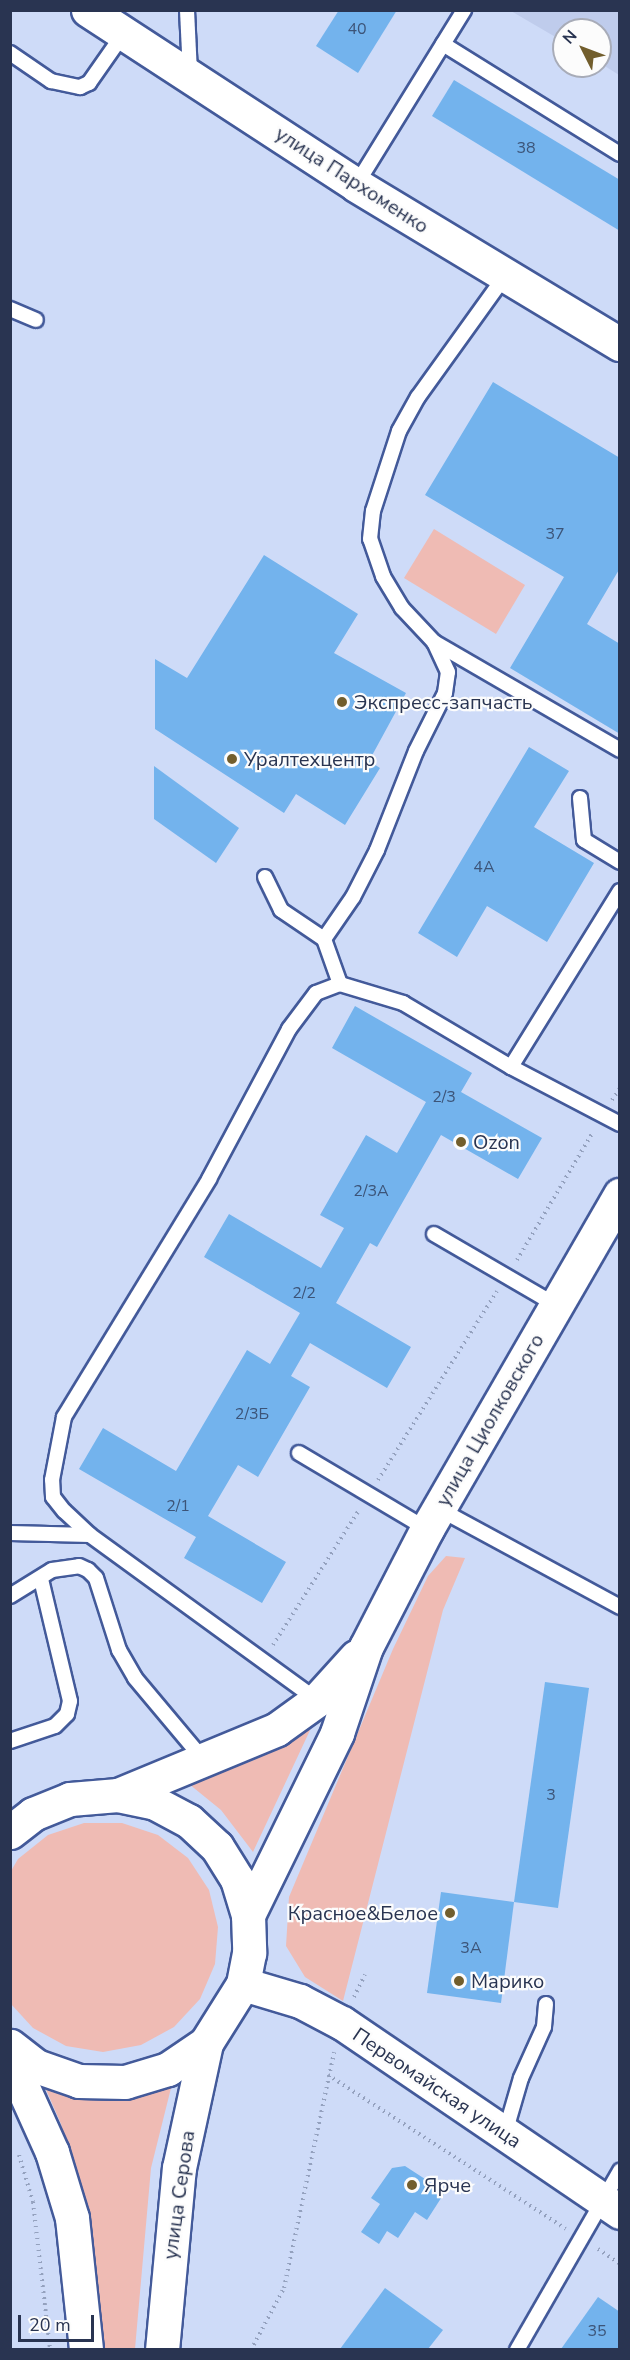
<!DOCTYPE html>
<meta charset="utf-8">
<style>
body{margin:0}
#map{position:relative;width:630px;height:2360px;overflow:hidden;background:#cedbf8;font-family:"Nunito Sans",sans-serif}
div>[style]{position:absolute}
.built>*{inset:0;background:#bfccec}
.green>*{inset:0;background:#efbbb4}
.building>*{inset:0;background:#73b3ed}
.path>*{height:4px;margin-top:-2px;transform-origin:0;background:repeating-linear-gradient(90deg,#94a1be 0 1.5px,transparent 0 6px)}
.roads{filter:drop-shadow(2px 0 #435a9a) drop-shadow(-2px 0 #435a9a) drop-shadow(0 2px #435a9a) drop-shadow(0 -2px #435a9a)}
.lane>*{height:14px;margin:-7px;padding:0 7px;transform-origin:7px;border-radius:7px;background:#fff}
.secondary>*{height:33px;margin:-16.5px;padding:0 16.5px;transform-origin:16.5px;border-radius:16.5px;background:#fff}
.primary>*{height:33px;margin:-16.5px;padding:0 16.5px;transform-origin:16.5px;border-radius:16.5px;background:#fff}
.dots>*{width:16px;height:16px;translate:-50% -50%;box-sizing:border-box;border:3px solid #fcfcfc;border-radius:50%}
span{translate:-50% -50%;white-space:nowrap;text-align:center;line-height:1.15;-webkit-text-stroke:4.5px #fcfcfc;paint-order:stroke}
.number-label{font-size:16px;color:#3c5478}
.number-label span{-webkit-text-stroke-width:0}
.street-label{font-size:20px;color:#293451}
.poi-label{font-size:20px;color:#293451}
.left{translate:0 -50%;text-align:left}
.right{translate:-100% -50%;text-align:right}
.frame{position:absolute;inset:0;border:12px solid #293451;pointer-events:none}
.north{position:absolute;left:552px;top:18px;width:60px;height:60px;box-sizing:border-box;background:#fcfcfc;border:2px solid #a8acb8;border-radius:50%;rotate:312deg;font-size:16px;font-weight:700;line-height:24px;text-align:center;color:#293451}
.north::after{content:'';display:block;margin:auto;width:21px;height:27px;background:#725e2d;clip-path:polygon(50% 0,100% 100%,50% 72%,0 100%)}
.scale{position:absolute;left:18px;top:2315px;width:76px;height:27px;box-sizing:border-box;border:3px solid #293451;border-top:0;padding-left:8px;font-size:18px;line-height:21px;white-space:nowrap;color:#293451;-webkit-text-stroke:4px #fcfcfc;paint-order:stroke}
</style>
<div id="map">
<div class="built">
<div style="clip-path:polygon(511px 11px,619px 11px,619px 75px,600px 63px,600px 30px,564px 30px,564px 42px)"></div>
</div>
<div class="green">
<div style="clip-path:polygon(434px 529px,525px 585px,496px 634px,404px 578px)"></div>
<div style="clip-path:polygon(446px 1556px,465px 1558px,443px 1610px,343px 2001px,305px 1977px,286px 1946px,289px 1897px,393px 1649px,428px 1576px)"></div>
<div style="clip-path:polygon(312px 1726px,253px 1852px,221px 1810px,189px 1784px,254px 1760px)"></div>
<div style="clip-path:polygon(84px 1823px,122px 1823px,158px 1835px,188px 1858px,209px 1890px,218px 1927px,215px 1964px,200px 1999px,174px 2027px,141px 2045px,103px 2052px,66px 2046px,33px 2028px,11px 2004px,11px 1871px,18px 1859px,48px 1835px)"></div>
<div style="clip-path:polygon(173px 2080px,151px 2168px,135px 2349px,97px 2349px,93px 2258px,61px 2124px,44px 2085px)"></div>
</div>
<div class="building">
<div style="clip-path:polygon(339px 10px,397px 10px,358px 73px,316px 46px)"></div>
<div style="clip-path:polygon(454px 80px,620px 180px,620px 231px,432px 116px)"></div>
<div style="clip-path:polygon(493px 382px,620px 458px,620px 568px,587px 624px,620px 644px,620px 734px,510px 668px,564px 577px,425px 495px)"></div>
<div style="clip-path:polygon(264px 555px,358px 614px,334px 653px,406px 693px,369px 761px,380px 768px,345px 825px,296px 794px,284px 813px,155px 729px,155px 659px,187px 678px)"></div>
<div style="clip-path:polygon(529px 747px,569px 771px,534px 827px,594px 863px,547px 942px,487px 906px,457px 957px,418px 933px)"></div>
<div style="clip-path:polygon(154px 766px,239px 828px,216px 863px,154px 819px)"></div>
<div style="clip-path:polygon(355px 1006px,472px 1073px,461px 1092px,542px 1138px,518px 1179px,441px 1135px,377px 1247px,370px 1243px,336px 1303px,411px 1347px,387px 1388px,310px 1343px,291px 1376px,310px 1387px,258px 1477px,238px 1465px,208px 1516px,286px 1562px,262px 1603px,184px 1558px,196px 1537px,79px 1469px,103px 1428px,176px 1471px,247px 1350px,270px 1364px,300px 1313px,204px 1257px,229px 1214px,321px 1268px,344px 1228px,320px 1215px,366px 1135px,397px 1153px,426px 1102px,332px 1048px)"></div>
<div style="clip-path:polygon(545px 1682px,589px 1688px,558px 1908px,514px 1902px)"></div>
<div style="clip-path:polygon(441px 1892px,514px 1902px,501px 2003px,427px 1993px)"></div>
<div style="clip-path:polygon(405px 2166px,445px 2192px,427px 2220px,415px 2212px,398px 2238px,387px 2231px,379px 2244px,361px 2232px,380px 2204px,371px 2198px,392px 2168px)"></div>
<div style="clip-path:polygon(385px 2288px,443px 2330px,428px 2349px,340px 2349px)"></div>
<div style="clip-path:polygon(598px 2297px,620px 2312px,620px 2349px,561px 2349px)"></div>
</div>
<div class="path">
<div style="left:612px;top:1100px;width:14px;rotate:-56deg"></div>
<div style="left:517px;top:1260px;width:149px;rotate:-59.3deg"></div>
<div style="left:378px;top:1480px;width:223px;rotate:-57.8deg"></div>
<div style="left:273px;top:1645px;width:160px;rotate:-57.5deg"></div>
<div style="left:354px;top:1997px;width:25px;rotate:-64deg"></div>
<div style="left:328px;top:2075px;width:283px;rotate:32.9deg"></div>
<div style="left:19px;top:2155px;width:49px;rotate:73.4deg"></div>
<div style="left:33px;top:2202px;width:149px;rotate:83.4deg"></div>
<div style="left:598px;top:2249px;width:27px;rotate:34deg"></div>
<div style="left:251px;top:2350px;width:70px;rotate:-62deg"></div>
<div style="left:284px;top:2288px;width:241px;rotate:-78deg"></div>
</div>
<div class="roads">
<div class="lane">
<div style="left:187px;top:10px;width:63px;rotate:87.3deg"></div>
<div style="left:443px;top:44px;width:208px;rotate:31.9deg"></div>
<div style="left:10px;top:53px;width:50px;rotate:34.3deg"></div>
<div style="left:51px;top:81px;width:30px;rotate:12deg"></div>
<div style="left:80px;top:87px;width:10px;rotate:-24deg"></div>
<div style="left:89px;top:83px;width:61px;rotate:-55deg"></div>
<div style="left:356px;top:185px;width:206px;rotate:-58.3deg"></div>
<div style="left:10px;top:309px;width:28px;rotate:23deg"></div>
<div style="left:434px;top:642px;width:215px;rotate:30.1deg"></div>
<div style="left:580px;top:798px;width:42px;rotate:84.6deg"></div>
<div style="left:584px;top:840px;width:42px;rotate:31.4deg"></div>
<div style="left:265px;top:877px;width:37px;rotate:64deg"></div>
<div style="left:281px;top:910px;width:52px;rotate:34deg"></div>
<div style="left:324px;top:939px;width:51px;rotate:-55.4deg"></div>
<div style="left:353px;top:897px;width:53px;rotate:-62.9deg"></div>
<div style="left:377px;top:850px;width:106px;rotate:-68.5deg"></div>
<div style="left:416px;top:751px;width:65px;rotate:-63.4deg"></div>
<div style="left:445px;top:693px;width:21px;rotate:-82deg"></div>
<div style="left:448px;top:672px;width:33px;rotate:-115deg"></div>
<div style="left:434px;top:642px;width:47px;rotate:-133.3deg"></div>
<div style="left:402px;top:608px;width:37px;rotate:-121deg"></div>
<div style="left:383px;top:576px;width:39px;rotate:-109deg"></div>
<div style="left:370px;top:539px;width:28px;rotate:-84deg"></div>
<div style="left:373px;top:511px;width:84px;rotate:-72deg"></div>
<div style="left:399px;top:431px;width:39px;rotate:-61deg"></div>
<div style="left:418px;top:397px;width:149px;rotate:-54.3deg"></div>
<div style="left:620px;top:891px;width:207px;rotate:121.8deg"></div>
<div style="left:511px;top:1067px;width:123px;rotate:27.6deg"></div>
<div style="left:324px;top:939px;width:48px;rotate:70.4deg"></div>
<div style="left:434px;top:1234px;width:141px;rotate:30.2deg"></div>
<div style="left:299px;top:1453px;width:149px;rotate:30.7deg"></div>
<div style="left:439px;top:1509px;width:206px;rotate:28.4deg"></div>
<div style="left:10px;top:1533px;width:80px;rotate:1.4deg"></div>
<div style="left:10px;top:1596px;width:49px;rotate:-31.8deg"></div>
<div style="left:52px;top:1570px;width:27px;rotate:-8deg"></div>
<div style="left:79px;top:1566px;width:10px;rotate:24deg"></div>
<div style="left:88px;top:1570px;width:11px;rotate:45deg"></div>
<div style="left:96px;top:1578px;width:76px;rotate:72.3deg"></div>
<div style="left:119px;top:1650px;width:32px;rotate:60deg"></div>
<div style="left:135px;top:1678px;width:106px;rotate:50deg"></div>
<div style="left:317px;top:1700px;width:281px;rotate:-144deg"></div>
<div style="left:90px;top:1535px;width:35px;rotate:-137deg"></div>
<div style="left:64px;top:1511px;width:18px;rotate:-128deg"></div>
<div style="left:53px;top:1497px;width:17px;rotate:-93deg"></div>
<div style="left:52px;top:1480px;width:64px;rotate:-79.2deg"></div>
<div style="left:64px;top:1417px;width:279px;rotate:-58.6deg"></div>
<div style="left:209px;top:1179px;width:170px;rotate:-61.9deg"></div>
<div style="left:289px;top:1029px;width:45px;rotate:-53.1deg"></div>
<div style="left:316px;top:993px;width:26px;rotate:-21deg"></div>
<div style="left:340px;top:984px;width:66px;rotate:16.8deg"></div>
<div style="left:403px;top:1003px;width:126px;rotate:30.7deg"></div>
<div style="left:10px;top:1741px;width:47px;rotate:-18.4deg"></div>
<div style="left:55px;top:1726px;width:17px;rotate:-45deg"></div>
<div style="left:67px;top:1714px;width:13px;rotate:-77deg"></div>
<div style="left:70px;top:1701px;width:125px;rotate:-103.4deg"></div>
<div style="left:505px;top:2133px;width:57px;rotate:-73.8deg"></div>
<div style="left:521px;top:2078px;width:56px;rotate:-65.7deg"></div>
<div style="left:544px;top:2027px;width:23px;rotate:-85deg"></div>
<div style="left:517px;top:2350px;width:207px;rotate:-60.1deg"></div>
</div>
<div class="secondary">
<div style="left:88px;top:10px;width:320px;rotate:33.1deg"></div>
<div style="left:356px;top:185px;width:308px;rotate:31.1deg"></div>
<div style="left:118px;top:1795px;width:172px;rotate:-22.5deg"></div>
<div style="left:277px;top:1729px;width:49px;rotate:-35.9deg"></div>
<div style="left:317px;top:1700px;width:58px;rotate:-47.8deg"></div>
<div style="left:248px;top:1915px;width:203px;rotate:-63.9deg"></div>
<div style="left:337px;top:1733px;width:91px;rotate:-71.4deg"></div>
<div style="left:366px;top:1647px;width:133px;rotate:-62.7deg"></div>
<div style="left:427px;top:1529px;width:386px;rotate:-60deg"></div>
<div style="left:243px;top:1984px;width:59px;rotate:16.6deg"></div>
<div style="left:300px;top:2001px;width:47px;rotate:27.6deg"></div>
<div style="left:342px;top:2023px;width:336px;rotate:34.2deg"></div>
</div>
<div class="primary">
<div style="left:10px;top:1832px;width:29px;rotate:-38deg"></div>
<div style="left:33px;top:1814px;width:40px;rotate:-22deg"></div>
<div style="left:70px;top:1799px;width:48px;rotate:-4.8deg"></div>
<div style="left:118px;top:1795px;width:38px;rotate:12deg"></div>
<div style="left:155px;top:1803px;width:38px;rotate:28deg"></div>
<div style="left:189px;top:1821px;width:38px;rotate:43deg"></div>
<div style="left:217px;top:1847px;width:38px;rotate:58deg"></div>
<div style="left:237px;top:1879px;width:38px;rotate:73deg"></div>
<div style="left:248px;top:1915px;width:38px;rotate:88deg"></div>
<div style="left:249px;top:1953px;width:32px;rotate:101deg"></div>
<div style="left:243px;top:1984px;width:70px;rotate:122.1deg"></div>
<div style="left:206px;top:2043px;width:46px;rotate:145.6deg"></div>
<div style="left:168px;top:2069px;width:45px;rotate:163.2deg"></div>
<div style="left:125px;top:2082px;width:46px;rotate:-178.8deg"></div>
<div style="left:79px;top:2081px;width:46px;rotate:-160.8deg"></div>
<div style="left:36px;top:2066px;width:33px;rotate:-142deg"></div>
<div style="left:10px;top:2059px;width:102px;rotate:65.7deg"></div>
<div style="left:52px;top:2152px;width:69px;rotate:73.1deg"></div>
<div style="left:72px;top:2218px;width:133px;rotate:83.9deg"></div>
<div style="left:162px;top:2350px;width:183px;rotate:-84.7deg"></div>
<div style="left:179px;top:2168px;width:128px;rotate:-77.8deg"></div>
</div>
</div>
<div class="dots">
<div style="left:342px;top:702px;background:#725e2d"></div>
<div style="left:232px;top:759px;background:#725e2d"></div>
<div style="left:461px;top:1142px;background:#725e2d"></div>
<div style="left:450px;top:1913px;background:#725e2d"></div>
<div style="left:459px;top:1981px;background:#725e2d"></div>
<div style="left:412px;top:2185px;background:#725e2d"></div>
</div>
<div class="number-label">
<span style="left:357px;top:29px">40</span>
<span style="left:526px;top:148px">38</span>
<span style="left:555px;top:534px">37</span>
<span style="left:484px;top:867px">4А</span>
<span style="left:444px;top:1097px">2/3</span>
<span style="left:371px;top:1191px">2/3А</span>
<span style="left:304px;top:1293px">2/2</span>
<span style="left:252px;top:1414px">2/3Б</span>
<span style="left:178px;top:1506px">2/1</span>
<span style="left:551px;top:1795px">3</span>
<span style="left:471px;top:1948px">3А</span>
<span style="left:597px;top:2331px">35</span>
</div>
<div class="street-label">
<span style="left:352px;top:180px;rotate:33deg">улица Пархоменко</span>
<span style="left:490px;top:1420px;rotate:-60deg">улица Циолковского</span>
<span style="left:437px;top:2088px;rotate:34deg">Первомайская улица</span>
<span style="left:179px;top:2195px;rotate:-82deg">улица Серова</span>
</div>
<div class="poi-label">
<span class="left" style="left:354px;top:702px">Экспресс-запчасть</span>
<span class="left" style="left:244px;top:759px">Уралтехцентр</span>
<span class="left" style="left:473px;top:1142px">Ozon</span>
<span class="right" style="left:438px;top:1913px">Красное&amp;Белое</span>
<span class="left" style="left:471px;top:1981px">Марико</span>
<span class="left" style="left:424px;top:2185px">Ярче</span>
</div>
<div class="frame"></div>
<div class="north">N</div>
<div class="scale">20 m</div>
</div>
